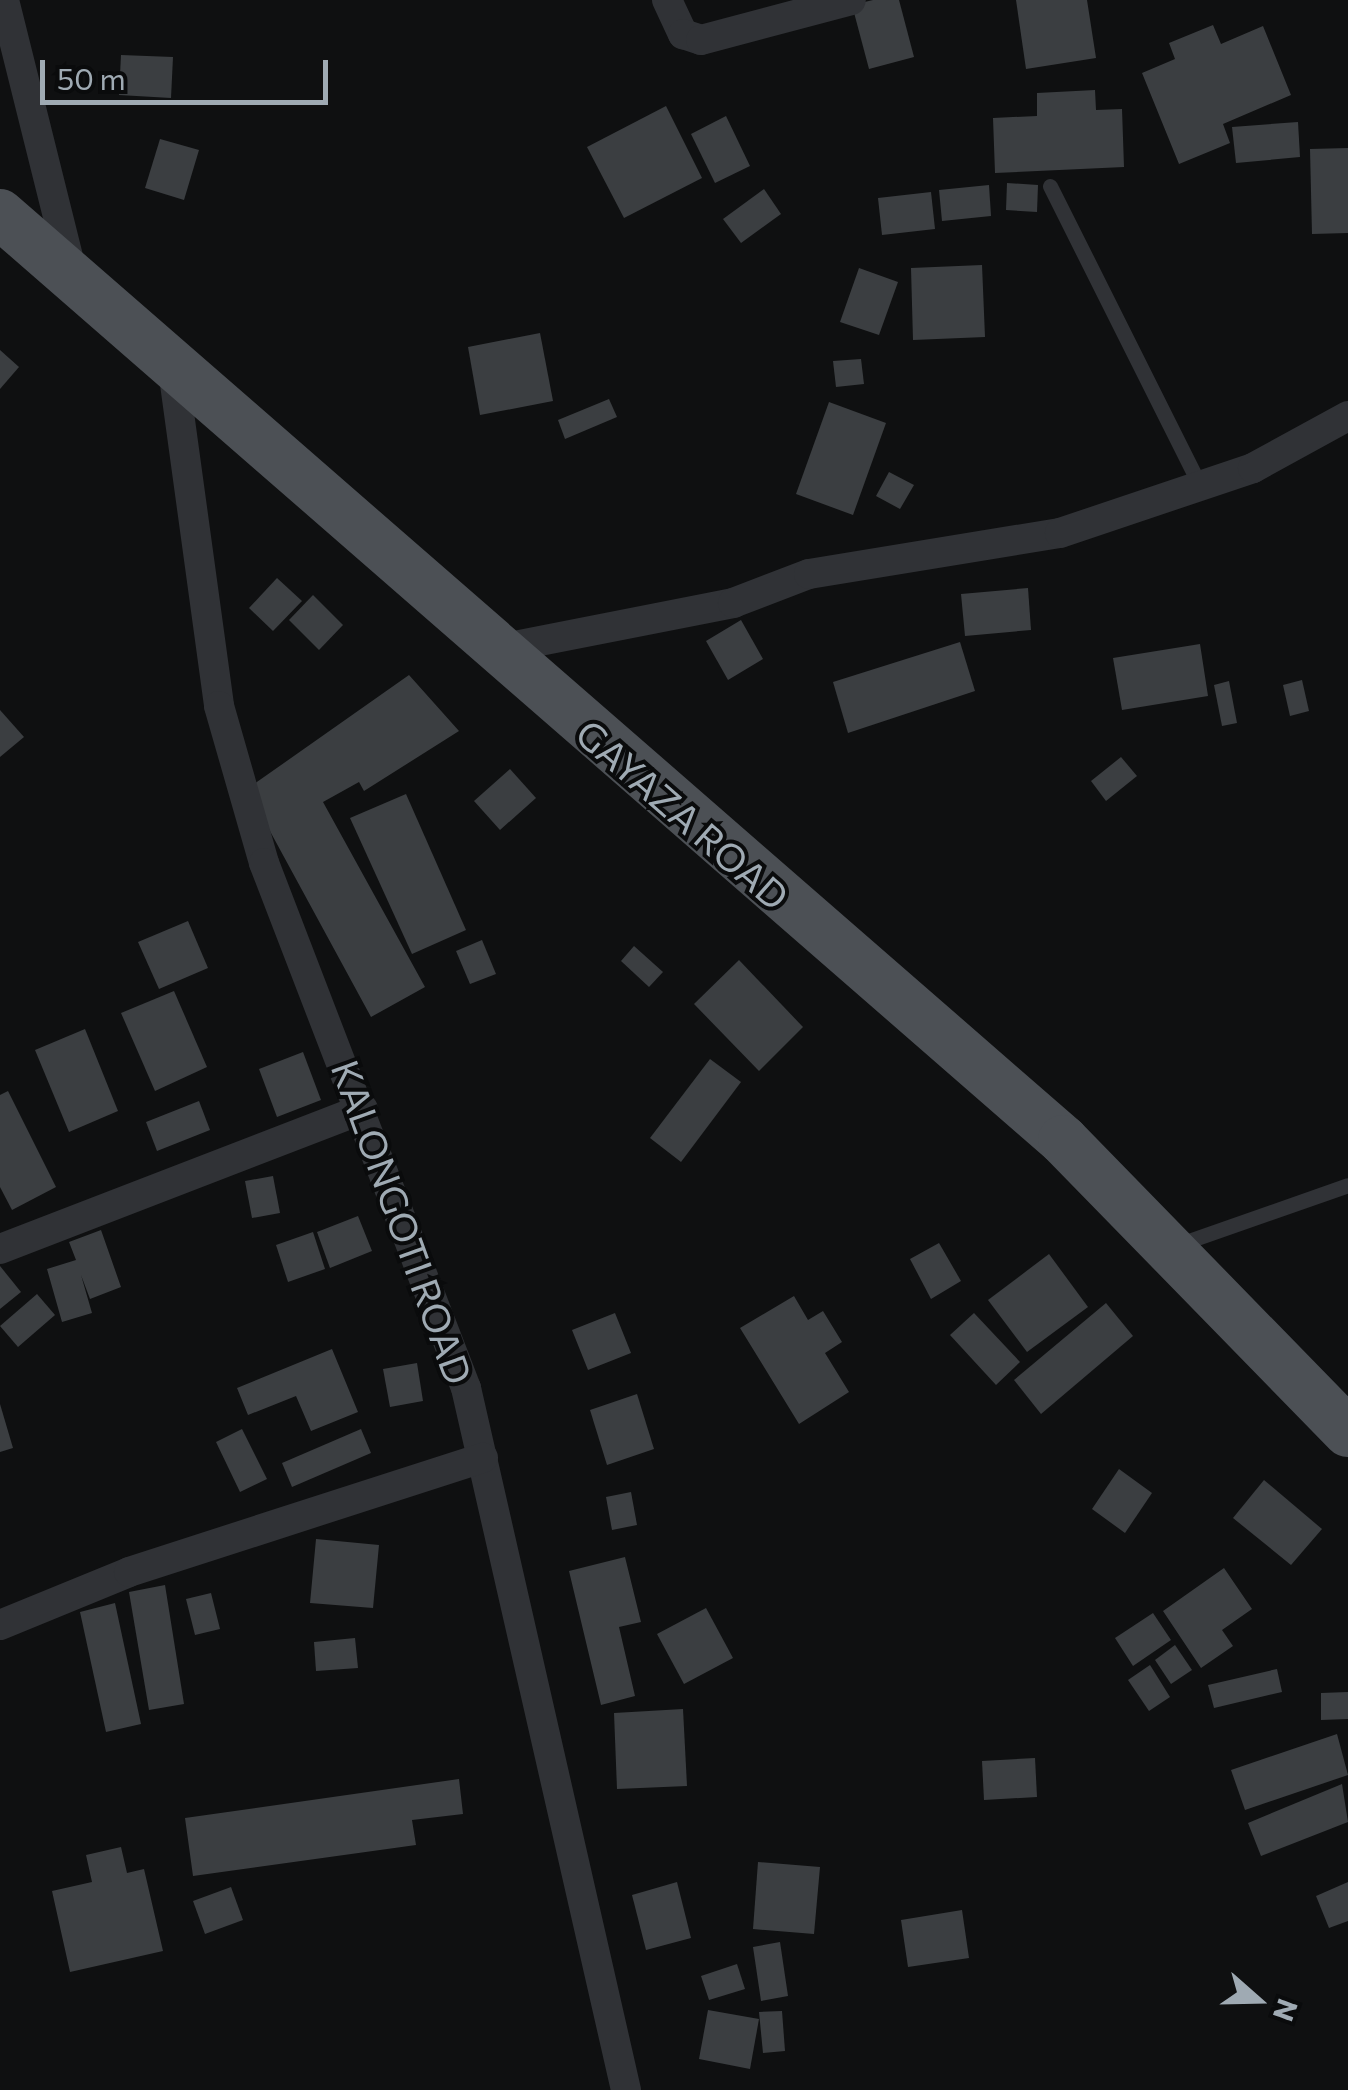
<!DOCTYPE html>
<style>
body{margin:0}
#map{position:relative;width:1348px;height:2090px;overflow:hidden;background:#0f1011;font-family:Commissioner,sans-serif}
div>[style]{position:absolute}
.building>*{inset:0;background:#3b3e41}
.service>*{height:15px;margin:-7.5px;padding:0 7.5px;transform-origin:7.5px;border-radius:7.5px;background:#303236}
.minor>*{height:30px;margin:-15px;padding:0 15px;transform-origin:15px;border-radius:15px;background:#303236}
.primary>*{height:50px;margin:-25px;padding:0 25px;transform-origin:25px;border-radius:25px;background:#4c5055}
span{translate:-50% -50%;white-space:nowrap;text-align:center;line-height:1.15;-webkit-text-stroke:8px #0a0b0c;paint-order:stroke}
.street-label{font-size:38px;color:#9faab3}
.north{position:absolute;left:1208px;top:1950px;width:100px;height:100px;-webkit-text-stroke:8px #0a0b0c;paint-order:stroke;rotate:110deg;font-size:28px;font-weight:700;line-height:40px;text-align:center;color:#9faab3}
.north::after{content:'';display:block;margin:auto;width:35px;height:45px;background:#9faab3;clip-path:polygon(50% 0,100% 100%,50% 72%,0 100%)}
.scale{position:absolute;left:40px;top:60px;width:288px;height:45px;box-sizing:border-box;border:5px solid #9faab3;border-top:0;padding-left:12px;font-size:30px;line-height:35px;white-space:nowrap;color:#9faab3;-webkit-text-stroke:8px #0a0b0c;paint-order:stroke}
</style>
<div id="map">
<div class="building">
<div style="clip-path:polygon(873px 0,899px 0,914px 57px,869px 69px,852px 5px)"></div>
<div style="clip-path:polygon(1016px 0,1087px 0,1096px 58px,1026px 69px)"></div>
<div style="clip-path:polygon(1213px 25px,1221px 44px,1263px 26px,1291px 95px,1223px 124px,1230px 143px,1179px 164px,1142px 73px,1175px 59px,1169px 43px)"></div>
<div style="clip-path:polygon(121px 55px,173px 57px,171px 98px,119px 95px)"></div>
<div style="clip-path:polygon(1095px 90px,1096px 110px,1122px 109px,1124px 167px,995px 173px,993px 118px,1037px 116px,1037px 93px)"></div>
<div style="clip-path:polygon(666px 106px,702px 178px,624px 218px,587px 147px)"></div>
<div style="clip-path:polygon(726px 116px,750px 166px,715px 183px,691px 134px)"></div>
<div style="clip-path:polygon(1298px 122px,1300px 157px,1236px 163px,1232px 127px)"></div>
<div style="clip-path:polygon(160px 139px,199px 150px,184px 200px,145px 188px)"></div>
<div style="clip-path:polygon(1348px 148px,1348px 233px,1312px 234px,1310px 149px)"></div>
<div style="clip-path:polygon(1007px 183px,1038px 185px,1037px 212px,1006px 210px)"></div>
<div style="clip-path:polygon(989px 185px,991px 216px,942px 221px,939px 190px)"></div>
<div style="clip-path:polygon(764px 189px,781px 214px,741px 243px,723px 219px)"></div>
<div style="clip-path:polygon(931px 192px,935px 229px,882px 235px,878px 198px)"></div>
<div style="clip-path:polygon(982px 265px,985px 337px,913px 340px,911px 268px)"></div>
<div style="clip-path:polygon(859px 268px,898px 282px,879px 335px,840px 322px)"></div>
<div style="clip-path:polygon(540px 333px,553px 401px,480px 415px,468px 347px)"></div>
<div style="clip-path:polygon(0 350px,19px 367px,0 389px)"></div>
<div style="clip-path:polygon(861px 359px,864px 384px,836px 387px,833px 361px)"></div>
<div style="clip-path:polygon(609px 399px,617px 417px,565px 439px,558px 420px)"></div>
<div style="clip-path:polygon(829px 402px,886px 423px,853px 515px,796px 494px)"></div>
<div style="clip-path:polygon(889px 472px,914px 485px,900px 509px,876px 496px)"></div>
<div style="clip-path:polygon(277px 578px,302px 601px,273px 631px,249px 608px)"></div>
<div style="clip-path:polygon(1028px 588px,1031px 630px,965px 636px,961px 594px)"></div>
<div style="clip-path:polygon(313px 595px,343px 625px,319px 650px,289px 620px)"></div>
<div style="clip-path:polygon(741px 620px,763px 659px,728px 680px,706px 641px)"></div>
<div style="clip-path:polygon(960px 642px,975px 691px,848px 733px,833px 682px)"></div>
<div style="clip-path:polygon(1200px 644px,1208px 696px,1122px 710px,1113px 658px)"></div>
<div style="clip-path:polygon(409px 675px,459px 731px,364px 791px,359px 782px,323px 802px,425px 987px,371px 1017px,247px 789px)"></div>
<div style="clip-path:polygon(1302px 680px,1309px 711px,1290px 716px,1283px 685px)"></div>
<div style="clip-path:polygon(1229px 681px,1237px 723px,1222px 726px,1214px 685px)"></div>
<div style="clip-path:polygon(0 710px,24px 737px,0 757px)"></div>
<div style="clip-path:polygon(1121px 757px,1137px 776px,1106px 801px,1091px 781px)"></div>
<div style="clip-path:polygon(510px 769px,536px 798px,500px 830px,474px 801px)"></div>
<div style="clip-path:polygon(406px 794px,466px 930px,412px 954px,350px 818px)"></div>
<div style="clip-path:polygon(188px 921px,208px 968px,159px 989px,138px 942px)"></div>
<div style="clip-path:polygon(482px 940px,496px 974px,470px 984px,456px 951px)"></div>
<div style="clip-path:polygon(634px 946px,663px 972px,649px 987px,621px 961px)"></div>
<div style="clip-path:polygon(739px 960px,803px 1027px,759px 1071px,694px 1004px)"></div>
<div style="clip-path:polygon(174px 991px,207px 1067px,155px 1091px,121px 1013px)"></div>
<div style="clip-path:polygon(85px 1029px,118px 1111px,69px 1132px,35px 1050px)"></div>
<div style="clip-path:polygon(303px 1052px,321px 1100px,277px 1117px,259px 1069px)"></div>
<div style="clip-path:polygon(710px 1059px,741px 1082px,681px 1162px,650px 1138px)"></div>
<div style="clip-path:polygon(8px 1091px,56px 1187px,12px 1210px,0 1187px,0 1095px)"></div>
<div style="clip-path:polygon(199px 1101px,210px 1130px,157px 1151px,146px 1122px)"></div>
<div style="clip-path:polygon(273px 1176px,280px 1213px,252px 1218px,245px 1181px)"></div>
<div style="clip-path:polygon(358px 1216px,372px 1251px,330px 1268px,317px 1232px)"></div>
<div style="clip-path:polygon(101px 1230px,121px 1287px,90px 1299px,81px 1275px,92px 1313px,62px 1322px,47px 1269px,76px 1260px,69px 1242px)"></div>
<div style="clip-path:polygon(313px 1232px,325px 1269px,288px 1282px,276px 1245px)"></div>
<div style="clip-path:polygon(939px 1243px,961px 1281px,931px 1299px,910px 1259px)"></div>
<div style="clip-path:polygon(1049px 1254px,1088px 1307px,1027px 1352px,988px 1300px)"></div>
<div style="clip-path:polygon(0 1266px,21px 1292px,0 1309px)"></div>
<div style="clip-path:polygon(37px 1294px,55px 1315px,18px 1347px,0 1326px)"></div>
<div style="clip-path:polygon(794px 1296px,808px 1320px,823px 1311px,842px 1342px,825px 1353px,849px 1392px,799px 1424px,740px 1328px)"></div>
<div style="clip-path:polygon(1106px 1303px,1133px 1336px,1041px 1414px,1014px 1380px)"></div>
<div style="clip-path:polygon(615px 1313px,631px 1353px,588px 1370px,572px 1330px)"></div>
<div style="clip-path:polygon(974px 1313px,1020px 1362px,996px 1385px,950px 1335px)"></div>
<div style="clip-path:polygon(332px 1349px,358px 1412px,311px 1431px,296px 1396px,248px 1415px,237px 1388px)"></div>
<div style="clip-path:polygon(417px 1363px,423px 1401px,390px 1407px,383px 1369px)"></div>
<div style="clip-path:polygon(637px 1394px,654px 1449px,607px 1465px,590px 1410px)"></div>
<div style="clip-path:polygon(0 1404px,13px 1448px,0 1452px)"></div>
<div style="clip-path:polygon(242px 1429px,267px 1479px,240px 1492px,216px 1442px)"></div>
<div style="clip-path:polygon(361px 1429px,371px 1453px,292px 1487px,282px 1463px)"></div>
<div style="clip-path:polygon(1119px 1469px,1152px 1493px,1125px 1533px,1092px 1509px)"></div>
<div style="clip-path:polygon(1264px 1480px,1322px 1529px,1291px 1565px,1233px 1518px)"></div>
<div style="clip-path:polygon(631px 1492px,637px 1525px,612px 1530px,606px 1497px)"></div>
<div style="clip-path:polygon(316px 1539px,379px 1545px,373px 1608px,310px 1603px)"></div>
<div style="clip-path:polygon(625px 1557px,641px 1622px,619px 1627px,635px 1696px,601px 1705px,569px 1571px)"></div>
<div style="clip-path:polygon(1224px 1568px,1252px 1609px,1222px 1630px,1233px 1646px,1201px 1668px,1163px 1611px)"></div>
<div style="clip-path:polygon(165px 1585px,184px 1704px,149px 1710px,129px 1592px)"></div>
<div style="clip-path:polygon(211px 1593px,220px 1629px,195px 1635px,186px 1599px)"></div>
<div style="clip-path:polygon(115px 1603px,141px 1724px,106px 1732px,80px 1612px)"></div>
<div style="clip-path:polygon(706px 1608px,733px 1658px,684px 1684px,657px 1634px)"></div>
<div style="clip-path:polygon(1153px 1613px,1171px 1640px,1133px 1666px,1115px 1638px)"></div>
<div style="clip-path:polygon(355px 1638px,358px 1668px,316px 1671px,314px 1642px)"></div>
<div style="clip-path:polygon(1175px 1645px,1192px 1670px,1171px 1684px,1155px 1660px)"></div>
<div style="clip-path:polygon(1150px 1665px,1170px 1697px,1149px 1711px,1128px 1680px)"></div>
<div style="clip-path:polygon(1277px 1669px,1282px 1692px,1214px 1708px,1208px 1685px)"></div>
<div style="clip-path:polygon(1348px 1692px,1348px 1719px,1321px 1720px,1321px 1693px)"></div>
<div style="clip-path:polygon(683px 1709px,687px 1786px,617px 1789px,614px 1713px)"></div>
<div style="clip-path:polygon(1337px 1734px,1348px 1775px,1245px 1810px,1231px 1770px)"></div>
<div style="clip-path:polygon(1035px 1758px,1037px 1797px,984px 1800px,982px 1761px)"></div>
<div style="clip-path:polygon(459px 1779px,463px 1814px,412px 1820px,416px 1845px,193px 1876px,185px 1818px)"></div>
<div style="clip-path:polygon(1342px 1784px,1348px 1822px,1261px 1856px,1248px 1823px)"></div>
<div style="clip-path:polygon(121px 1847px,127px 1873px,144px 1869px,163px 1951px,70px 1972px,52px 1891px,92px 1882px,86px 1855px)"></div>
<div style="clip-path:polygon(758px 1862px,820px 1867px,814px 1934px,753px 1929px)"></div>
<div style="clip-path:polygon(677px 1882px,691px 1938px,646px 1950px,632px 1895px)"></div>
<div style="clip-path:polygon(1348px 1882px,1348px 1921px,1329px 1928px,1316px 1896px)"></div>
<div style="clip-path:polygon(231px 1887px,243px 1920px,205px 1934px,193px 1901px)"></div>
<div style="clip-path:polygon(962px 1910px,969px 1958px,908px 1967px,901px 1920px)"></div>
<div style="clip-path:polygon(780px 1942px,788px 1996px,761px 2001px,753px 1947px)"></div>
<div style="clip-path:polygon(737px 1964px,745px 1989px,709px 2000px,701px 1976px)"></div>
<div style="clip-path:polygon(708px 2010px,759px 2019px,750px 2069px,699px 2059px)"></div>
<div style="clip-path:polygon(782px 2011px,785px 2051px,763px 2053px,759px 2012px)"></div>
</div>
<div class="service">
<div style="left:1050px;top:186px;width:335px;rotate:63.4deg"></div>
<div style="left:1177px;top:1245px;width:181px;rotate:-19.3deg"></div>
</div>
<div class="minor">
<div style="left:4px;top:0;width:276px;rotate:76deg"></div>
<div style="left:667px;top:0;width:38px;rotate:65deg"></div>
<div style="left:683px;top:34px;width:19px;rotate:18deg"></div>
<div style="left:701px;top:40px;width:155px;rotate:-14.9deg"></div>
<div style="left:172px;top:362px;width:347px;rotate:82.2deg"></div>
<div style="left:219px;top:706px;width:163px;rotate:74deg"></div>
<div style="left:264px;top:863px;width:563px;rotate:68.96deg"></div>
<div style="left:466px;top:1388px;width:720px;rotate:77.16deg"></div>
<div style="left:494px;top:650px;width:244px;rotate:-11.1deg"></div>
<div style="left:733px;top:603px;width:81px;rotate:-20.9deg"></div>
<div style="left:809px;top:574px;width:254px;rotate:-9.3deg"></div>
<div style="left:1060px;top:533px;width:204px;rotate:-18.6deg"></div>
<div style="left:1253px;top:468px;width:108px;rotate:-28.7deg"></div>
<div style="left:0;top:1249px;width:389px;rotate:-21.1deg"></div>
<div style="left:0;top:1625px;width:139px;rotate:-22.3deg"></div>
<div style="left:129px;top:1572px;width:372px;rotate:-17.9deg"></div>
</div>
<div class="primary">
<div style="left:0;top:214px;width:1410px;rotate:41.06deg"></div>
<div style="left:1063px;top:1140px;width:408px;rotate:45.7deg"></div>
</div>
<div class="street-label">
<span style="left:683px;top:814px;rotate:41deg">GAYAZA ROAD</span>
<span style="left:403px;top:1222px;rotate:70deg">KALONGOTI ROAD</span>
</div>
<div class="north">N</div>
<div class="scale">50 m</div>
</div>
